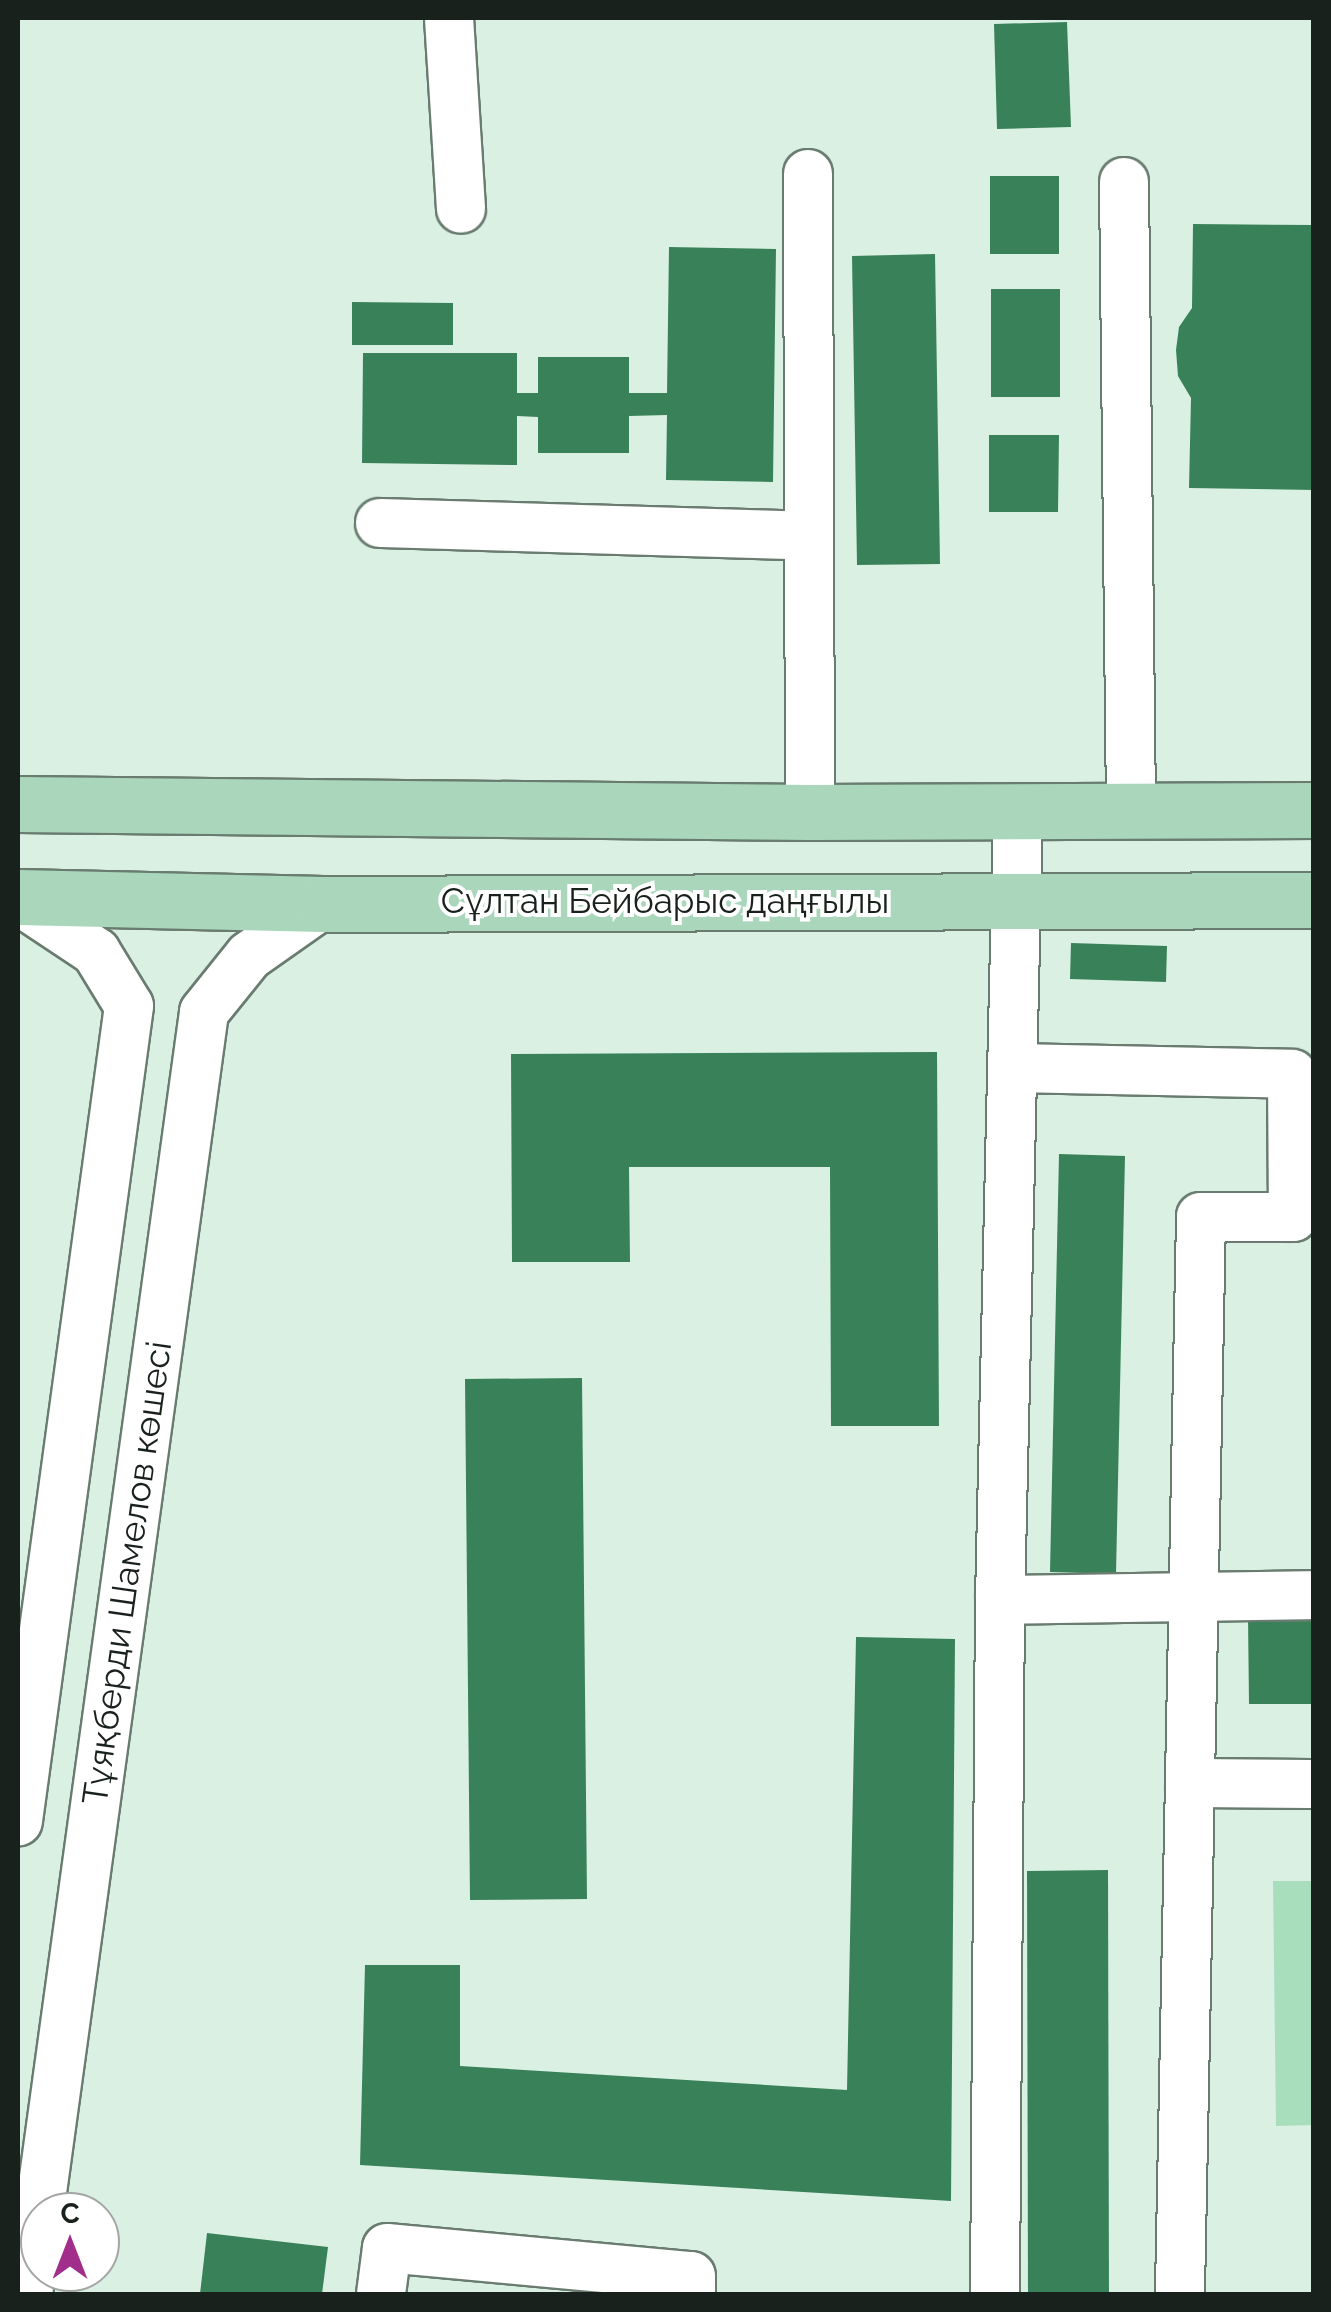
<!DOCTYPE html>
<meta charset="utf-8">
<style>
body{margin:0}
#map{position:relative;width:1331px;height:2312px;overflow:hidden;background:#daf0e2;font-family:Raleway,sans-serif}
div>[style]{position:absolute}
.green>*{inset:0;background:#a8debc}
.building>*{inset:0;background:#398259}
.roads{filter:drop-shadow(2px 0 #697c6f) drop-shadow(-2px 0 #697c6f) drop-shadow(0 2px #697c6f) drop-shadow(0 -2px #697c6f)}
.minor>*{height:48px;margin:-24px;padding:0 24px;transform-origin:24px;border-radius:24px;background:#fff}
.major>*{height:55px;margin:-27.5px;padding:0 27.5px;transform-origin:27.5px;border-radius:27.5px;background:#aad7bc}
span{translate:-50% -50%;white-space:nowrap;text-align:center;line-height:1.15;-webkit-text-stroke:8px #fff;paint-order:stroke}
.street-label{font-size:35px;color:#19211c}
.frame{position:absolute;inset:0;border:20px solid #19211c;pointer-events:none}
.north{position:absolute;left:20px;top:2192px;width:100px;height:100px;box-sizing:border-box;background:#fff;border:2px solid #a3a6a4;border-radius:50%;rotate:0deg;font-size:28px;font-weight:700;line-height:40px;text-align:center;color:#19211c}
.north::after{content:'';display:block;margin:auto;width:35px;height:45px;background:#a02e8a;clip-path:polygon(50% 0,100% 100%,50% 72%,0 100%)}
</style>
<div id="map">
<div class="green">
<div style="clip-path:polygon(1273px 1881px,1313px 1881px,1313px 2125px,1276px 2126px)"></div>
</div>
<div class="building">
<div style="clip-path:polygon(1067px 22px,1071px 127px,997px 129px,994px 24px)"></div>
<div style="clip-path:polygon(990px 176px,1059px 176px,1059px 254px,990px 254px)"></div>
<div style="clip-path:polygon(1193px 224px,1314px 225px,1314px 490px,1189px 488px,1191px 398px,1178px 376px,1176px 350px,1179px 327px,1192px 308px)"></div>
<div style="clip-path:polygon(669px 247px,776px 249px,773px 482px,666px 480px,667px 415px,629px 416px,629px 453px,538px 453px,538px 417px,517px 416px,517px 465px,362px 463px,363px 353px,517px 353px,517px 393px,538px 393px,538px 357px,629px 357px,629px 393px,667px 393px)"></div>
<div style="clip-path:polygon(935px 254px,940px 564px,857px 565px,852px 256px)"></div>
<div style="clip-path:polygon(991px 289px,1060px 289px,1060px 397px,991px 397px)"></div>
<div style="clip-path:polygon(352px 302px,453px 303px,453px 345px,352px 345px)"></div>
<div style="clip-path:polygon(989px 435px,1059px 435px,1058px 512px,989px 512px)"></div>
<div style="clip-path:polygon(1071px 943px,1167px 946px,1166px 982px,1070px 979px)"></div>
<div style="clip-path:polygon(937px 1052px,939px 1426px,831px 1426px,830px 1167px,629px 1167px,630px 1262px,512px 1262px,511px 1054px)"></div>
<div style="clip-path:polygon(1059px 1154px,1125px 1156px,1116px 1574px,1050px 1572px)"></div>
<div style="clip-path:polygon(582px 1378px,587px 1899px,470px 1900px,465px 1379px)"></div>
<div style="clip-path:polygon(1248px 1616px,1314px 1618px,1314px 1704px,1249px 1704px)"></div>
<div style="clip-path:polygon(856px 1637px,955px 1639px,951px 2201px,360px 2165px,365px 1965px,460px 1965px,460px 2066px,847px 2090px)"></div>
<div style="clip-path:polygon(1108px 1870px,1109px 2294px,1028px 2294px,1027px 1871px)"></div>
<div style="clip-path:polygon(207px 2233px,328px 2247px,322px 2294px,200px 2294px)"></div>
</div>
<div class="roads">
<div class="minor">
<div style="left:449px;top:18px;width:191px;rotate:86.4deg"></div>
<div style="left:808px;top:174px;width:638px;rotate:89.82deg"></div>
<div style="left:1124px;top:182px;width:628px;rotate:89.36deg"></div>
<div style="left:380px;top:523px;width:427px;rotate:1.7deg"></div>
<div style="left:18px;top:900px;width:94px;rotate:33.7deg"></div>
<div style="left:96px;top:952px;width:63px;rotate:58.6deg"></div>
<div style="left:129px;top:1006px;width:823px;rotate:97.76deg"></div>
<div style="left:1014px;top:1068px;width:278px;rotate:1.2deg"></div>
<div style="left:1292px;top:1074px;width:143px;rotate:89.6deg"></div>
<div style="left:1293px;top:1217px;width:92px;rotate:180deg"></div>
<div style="left:1201px;top:1217px;width:1077px;rotate:91.12deg"></div>
<div style="left:1000px;top:1600px;width:314px;rotate:-0.9deg"></div>
<div style="left:1190px;top:1783px;width:124px;rotate:0.5deg"></div>
<div style="left:28px;top:2294px;width:1294px;rotate:-82.18deg"></div>
<div style="left:204px;top:1012px;width:72px;rotate:-51.2deg"></div>
<div style="left:249px;top:956px;width:90px;rotate:-35.1deg"></div>
<div style="left:381px;top:2294px;width:46px;rotate:-82.6deg"></div>
<div style="left:387px;top:2248px;width:305px;rotate:5.3deg"></div>
<div style="left:691px;top:2276px;width:18px;rotate:90deg"></div>
<div style="left:995px;top:2294px;width:694px;rotate:-89.59deg"></div>
<div style="left:1000px;top:1600px;width:787px;rotate:-88.69deg"></div>
</div>
<div class="major">
<div style="left:18px;top:804px;width:792px;rotate:0.58deg"></div>
<div style="left:810px;top:812px;width:504px;rotate:-0.23deg"></div>
<div style="left:18px;top:897px;width:305px;rotate:1.3deg"></div>
<div style="left:323px;top:904px;width:991px;rotate:-0.23deg"></div>
</div>
</div>
<div class="street-label">
<span style="left:665px;top:901px">Сұлтан Бейбарыс даңғылы</span>
<span style="left:127px;top:1573px;rotate:-82deg">Тұяқберди Шамелов көшесі</span>
</div>
<div class="frame"></div>
<div class="north">С</div>
</div>
